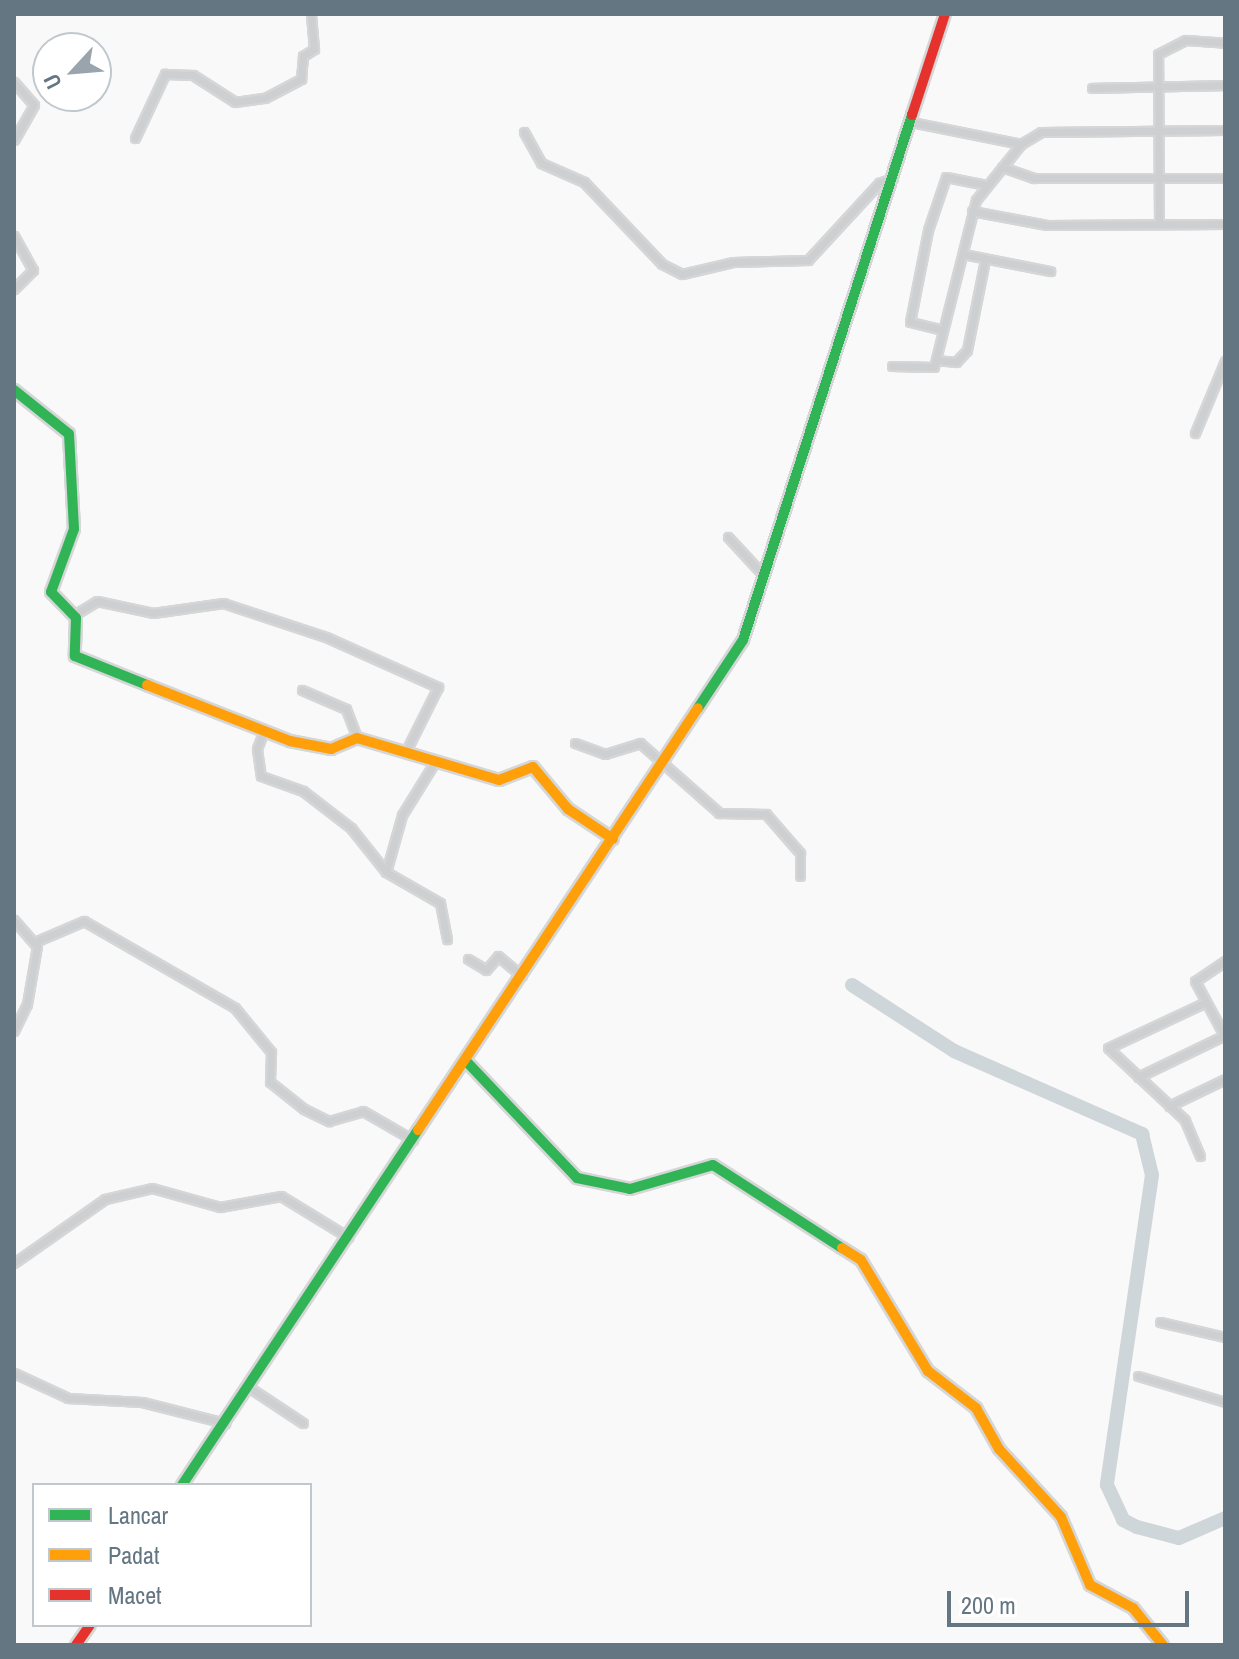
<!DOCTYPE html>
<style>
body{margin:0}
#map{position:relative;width:1239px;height:1659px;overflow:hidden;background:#f9f9f9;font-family:"Archivo Narrow",sans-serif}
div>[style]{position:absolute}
.river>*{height:14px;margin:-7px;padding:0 7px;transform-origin:7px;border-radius:7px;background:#ced6d9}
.roads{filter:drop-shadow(2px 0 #d5d6d7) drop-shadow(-2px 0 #d5d6d7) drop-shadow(0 2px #d5d6d7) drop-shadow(0 -2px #d5d6d7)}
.street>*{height:7px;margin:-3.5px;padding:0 3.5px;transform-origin:3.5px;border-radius:3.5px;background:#cecfd0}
.fast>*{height:10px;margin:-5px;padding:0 5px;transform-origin:5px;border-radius:5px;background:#30b455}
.slow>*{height:10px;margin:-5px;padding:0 5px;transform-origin:5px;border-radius:5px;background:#ff9f0a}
.jam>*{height:10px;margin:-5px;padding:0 5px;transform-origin:5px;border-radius:5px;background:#e5322d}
span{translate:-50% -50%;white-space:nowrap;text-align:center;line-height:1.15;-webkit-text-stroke:8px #fff;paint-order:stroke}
.frame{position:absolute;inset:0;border:16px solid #657683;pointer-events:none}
.legend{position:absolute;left:32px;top:1483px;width:280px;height:144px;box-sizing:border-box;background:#fff;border:2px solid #c1c8cd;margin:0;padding:10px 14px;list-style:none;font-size:24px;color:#657683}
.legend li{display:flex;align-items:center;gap:16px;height:40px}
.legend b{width:40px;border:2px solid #c1c8cd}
.north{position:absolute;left:32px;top:32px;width:80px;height:80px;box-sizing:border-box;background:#fff;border:2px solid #c1c8cd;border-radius:50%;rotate:244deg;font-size:22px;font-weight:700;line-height:32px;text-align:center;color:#657683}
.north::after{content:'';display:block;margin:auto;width:28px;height:36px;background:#99a4ac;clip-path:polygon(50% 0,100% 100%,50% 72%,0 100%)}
.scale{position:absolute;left:947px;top:1591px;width:242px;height:36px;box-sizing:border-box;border:4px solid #657683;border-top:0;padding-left:10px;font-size:24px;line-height:28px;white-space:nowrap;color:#657683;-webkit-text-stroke:6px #fff;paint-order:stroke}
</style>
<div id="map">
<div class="river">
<div style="left:852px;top:985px;width:121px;rotate:32.9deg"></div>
<div style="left:954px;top:1051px;width:206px;rotate:23.8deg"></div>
<div style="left:1142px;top:1134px;width:42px;rotate:76.3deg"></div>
<div style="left:1152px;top:1175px;width:313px;rotate:98.3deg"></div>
<div style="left:1107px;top:1485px;width:38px;rotate:65deg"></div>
<div style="left:1123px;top:1520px;width:16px;rotate:27deg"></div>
<div style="left:1137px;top:1527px;width:43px;rotate:14.7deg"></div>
<div style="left:1179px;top:1538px;width:50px;rotate:-23.5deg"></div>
</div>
<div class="roads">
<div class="street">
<div style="left:14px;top:82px;width:30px;rotate:49deg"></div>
<div style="left:34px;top:105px;width:40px;rotate:119.7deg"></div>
<div style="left:1092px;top:88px;width:133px;rotate:-1.3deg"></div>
<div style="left:524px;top:132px;width:35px;rotate:61deg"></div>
<div style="left:541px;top:163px;width:47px;rotate:23.8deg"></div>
<div style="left:584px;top:182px;width:113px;rotate:46.4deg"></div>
<div style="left:662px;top:264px;width:22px;rotate:27deg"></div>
<div style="left:682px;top:274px;width:52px;rotate:-13.2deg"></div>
<div style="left:733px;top:262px;width:75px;rotate:-1.5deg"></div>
<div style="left:808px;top:260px;width:105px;rotate:-47.3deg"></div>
<div style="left:879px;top:183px;width:15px;rotate:-20deg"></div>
<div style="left:135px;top:138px;width:71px;rotate:-64.9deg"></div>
<div style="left:165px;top:74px;width:28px;rotate:2deg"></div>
<div style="left:193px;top:75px;width:50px;rotate:32.7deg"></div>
<div style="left:235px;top:102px;width:30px;rotate:-8deg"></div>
<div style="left:265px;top:98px;width:41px;rotate:-27.8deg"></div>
<div style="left:301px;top:79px;width:23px;rotate:-85deg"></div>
<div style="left:303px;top:56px;width:13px;rotate:-32deg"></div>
<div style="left:314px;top:49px;width:35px;rotate:-95deg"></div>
<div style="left:1021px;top:144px;width:23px;rotate:-31deg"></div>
<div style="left:1041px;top:132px;width:184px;rotate:-0.6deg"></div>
<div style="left:1002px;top:167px;width:34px;rotate:19deg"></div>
<div style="left:1034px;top:178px;width:191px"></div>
<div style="left:972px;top:211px;width:76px;rotate:10.6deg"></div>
<div style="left:1047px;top:225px;width:178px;rotate:-0.3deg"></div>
<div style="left:1159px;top:224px;width:170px;rotate:-90.3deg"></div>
<div style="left:1158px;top:54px;width:31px;rotate:-27deg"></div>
<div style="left:1186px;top:40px;width:39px;rotate:4deg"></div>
<div style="left:14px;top:236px;width:39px;rotate:61deg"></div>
<div style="left:33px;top:270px;width:27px;rotate:135deg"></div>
<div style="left:963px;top:254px;width:89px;rotate:11.1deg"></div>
<div style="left:943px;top:330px;width:34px;rotate:-166deg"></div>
<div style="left:910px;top:322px;width:94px;rotate:-78.9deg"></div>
<div style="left:928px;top:230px;width:56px;rotate:-71.2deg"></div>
<div style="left:946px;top:177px;width:41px;rotate:11.3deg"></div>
<div style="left:936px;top:360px;width:20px;rotate:6deg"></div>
<div style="left:956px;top:362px;width:16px;rotate:-47deg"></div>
<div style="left:967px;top:350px;width:92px;rotate:-78.7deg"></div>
<div style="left:892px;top:366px;width:42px;rotate:1.4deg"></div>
<div style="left:934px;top:367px;width:172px;rotate:-75.9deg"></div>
<div style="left:976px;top:200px;width:72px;rotate:-51.2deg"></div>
<div style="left:1021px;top:144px;width:112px;rotate:-168.7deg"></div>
<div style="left:1195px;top:433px;width:78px;rotate:-67.4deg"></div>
<div style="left:728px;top:537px;width:53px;rotate:47.3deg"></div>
<div style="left:74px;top:615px;width:27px;rotate:-31deg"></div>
<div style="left:97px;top:601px;width:57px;rotate:12.1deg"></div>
<div style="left:153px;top:613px;width:71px;rotate:-8.1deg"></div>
<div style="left:223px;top:603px;width:108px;rotate:18.3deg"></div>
<div style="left:326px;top:637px;width:123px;rotate:24.1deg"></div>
<div style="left:438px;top:687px;width:72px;rotate:116.6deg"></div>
<div style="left:302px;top:690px;width:48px;rotate:23.4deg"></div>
<div style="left:346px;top:709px;width:31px;rotate:69deg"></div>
<div style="left:263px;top:733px;width:17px;rotate:111deg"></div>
<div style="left:257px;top:749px;width:27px;rotate:82deg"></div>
<div style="left:261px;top:776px;width:45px;rotate:19.7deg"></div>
<div style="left:303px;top:791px;width:61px;rotate:37.6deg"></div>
<div style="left:351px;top:828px;width:56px;rotate:51.5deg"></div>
<div style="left:386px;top:872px;width:59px;rotate:-74.3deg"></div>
<div style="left:402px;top:815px;width:59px;rotate:-58.2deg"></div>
<div style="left:575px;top:743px;width:32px;rotate:20deg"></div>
<div style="left:605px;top:754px;width:37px;rotate:-17deg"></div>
<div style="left:640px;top:743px;width:106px;rotate:41.5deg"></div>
<div style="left:719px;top:813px;width:47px;rotate:1.2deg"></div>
<div style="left:766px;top:814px;width:52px;rotate:48.9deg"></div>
<div style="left:800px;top:853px;width:23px;rotate:90deg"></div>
<div style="left:386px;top:872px;width:62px;rotate:29.9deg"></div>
<div style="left:440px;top:903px;width:37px;rotate:79deg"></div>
<div style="left:14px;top:920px;width:35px;rotate:49deg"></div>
<div style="left:37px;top:946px;width:59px;rotate:99.8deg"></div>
<div style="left:27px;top:1004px;width:30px;rotate:116deg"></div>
<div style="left:37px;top:941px;width:51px;rotate:-23.1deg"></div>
<div style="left:84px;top:921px;width:174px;rotate:29.9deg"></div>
<div style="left:235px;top:1008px;width:57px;rotate:50.7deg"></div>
<div style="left:271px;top:1052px;width:30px;rotate:92deg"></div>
<div style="left:270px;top:1082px;width:43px;rotate:38.5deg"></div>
<div style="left:304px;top:1109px;width:28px;rotate:26deg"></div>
<div style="left:329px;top:1121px;width:35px;rotate:-16deg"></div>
<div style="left:363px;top:1111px;width:58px;rotate:30.1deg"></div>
<div style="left:468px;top:959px;width:21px;rotate:31deg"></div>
<div style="left:486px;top:970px;width:18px;rotate:-49deg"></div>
<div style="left:498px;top:956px;width:31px;rotate:40deg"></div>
<div style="left:1225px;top:961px;width:36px;rotate:146deg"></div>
<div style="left:1195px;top:981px;width:64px;rotate:61.8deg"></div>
<div style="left:1138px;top:1077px;width:97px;rotate:-25.8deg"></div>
<div style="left:1169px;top:1106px;width:62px;rotate:-25.7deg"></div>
<div style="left:1200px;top:1156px;width:39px;rotate:-113deg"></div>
<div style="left:1185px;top:1120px;width:105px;rotate:-136.9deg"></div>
<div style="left:1108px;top:1048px;width:108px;rotate:-25.1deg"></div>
<div style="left:14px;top:1263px;width:111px;rotate:-35.1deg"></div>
<div style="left:105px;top:1199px;width:48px;rotate:-13.2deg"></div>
<div style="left:152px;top:1188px;width:71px;rotate:15.6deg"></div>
<div style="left:220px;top:1207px;width:62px;rotate:-10.2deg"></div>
<div style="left:281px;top:1196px;width:79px;rotate:31.5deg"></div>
<div style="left:1160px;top:1322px;width:67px;rotate:13deg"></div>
<div style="left:14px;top:1373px;width:60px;rotate:24.8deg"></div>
<div style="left:68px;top:1398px;width:74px;rotate:3.1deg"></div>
<div style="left:142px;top:1402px;width:86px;rotate:14.2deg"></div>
<div style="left:1138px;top:1376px;width:91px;rotate:16.6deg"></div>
<div style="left:247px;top:1386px;width:67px;rotate:33.5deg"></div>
</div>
<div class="fast">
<div style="left:14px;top:390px;width:70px;rotate:38.7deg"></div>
<div style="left:69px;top:434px;width:95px;rotate:87deg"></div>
<div style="left:74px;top:529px;width:67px;rotate:110.1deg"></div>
<div style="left:51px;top:592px;width:36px;rotate:46deg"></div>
<div style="left:76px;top:618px;width:38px;rotate:92deg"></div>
<div style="left:75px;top:656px;width:78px;rotate:21.9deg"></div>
<div style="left:698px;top:708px;width:82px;rotate:-56.5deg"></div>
<div style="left:743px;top:640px;width:552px;rotate:-72.16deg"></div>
<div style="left:466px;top:1061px;width:161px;rotate:46.5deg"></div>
<div style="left:577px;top:1178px;width:54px;rotate:11.7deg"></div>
<div style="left:630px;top:1189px;width:86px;rotate:-16.1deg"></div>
<div style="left:713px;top:1165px;width:153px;rotate:32.8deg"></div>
<div style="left:182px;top:1485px;width:426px;rotate:-56.4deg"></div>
</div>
<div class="slow">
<div style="left:147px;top:685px;width:154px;rotate:21.4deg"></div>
<div style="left:290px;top:741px;width:42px;rotate:11deg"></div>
<div style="left:331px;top:749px;width:28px;rotate:-23deg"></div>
<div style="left:357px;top:738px;width:148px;rotate:16.5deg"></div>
<div style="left:499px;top:780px;width:36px;rotate:-21deg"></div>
<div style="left:533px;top:767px;width:55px;rotate:50.2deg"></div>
<div style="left:568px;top:809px;width:54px;rotate:33.7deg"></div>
<div style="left:418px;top:1130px;width:506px;rotate:-56.44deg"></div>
<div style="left:842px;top:1248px;width:22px;rotate:32deg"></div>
<div style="left:861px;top:1260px;width:130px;rotate:58.9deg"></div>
<div style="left:928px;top:1371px;width:61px;rotate:37.6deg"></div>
<div style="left:976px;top:1408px;width:47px;rotate:60.7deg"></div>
<div style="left:999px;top:1449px;width:92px;rotate:47.6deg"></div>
<div style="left:1061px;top:1517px;width:74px;rotate:66.9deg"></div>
<div style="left:1090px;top:1585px;width:49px;rotate:28.1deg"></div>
<div style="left:1133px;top:1608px;width:48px;rotate:51deg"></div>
</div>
<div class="jam">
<div style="left:912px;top:115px;width:106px;rotate:-71.9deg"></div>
<div style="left:76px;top:1645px;width:24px;rotate:-55deg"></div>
</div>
</div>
<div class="frame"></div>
<ul class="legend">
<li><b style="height:10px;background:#30b455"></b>Lancar</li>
<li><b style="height:10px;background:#ff9f0a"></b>Padat</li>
<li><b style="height:10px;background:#e5322d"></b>Macet</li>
</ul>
<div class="north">U</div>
<div class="scale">200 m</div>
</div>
